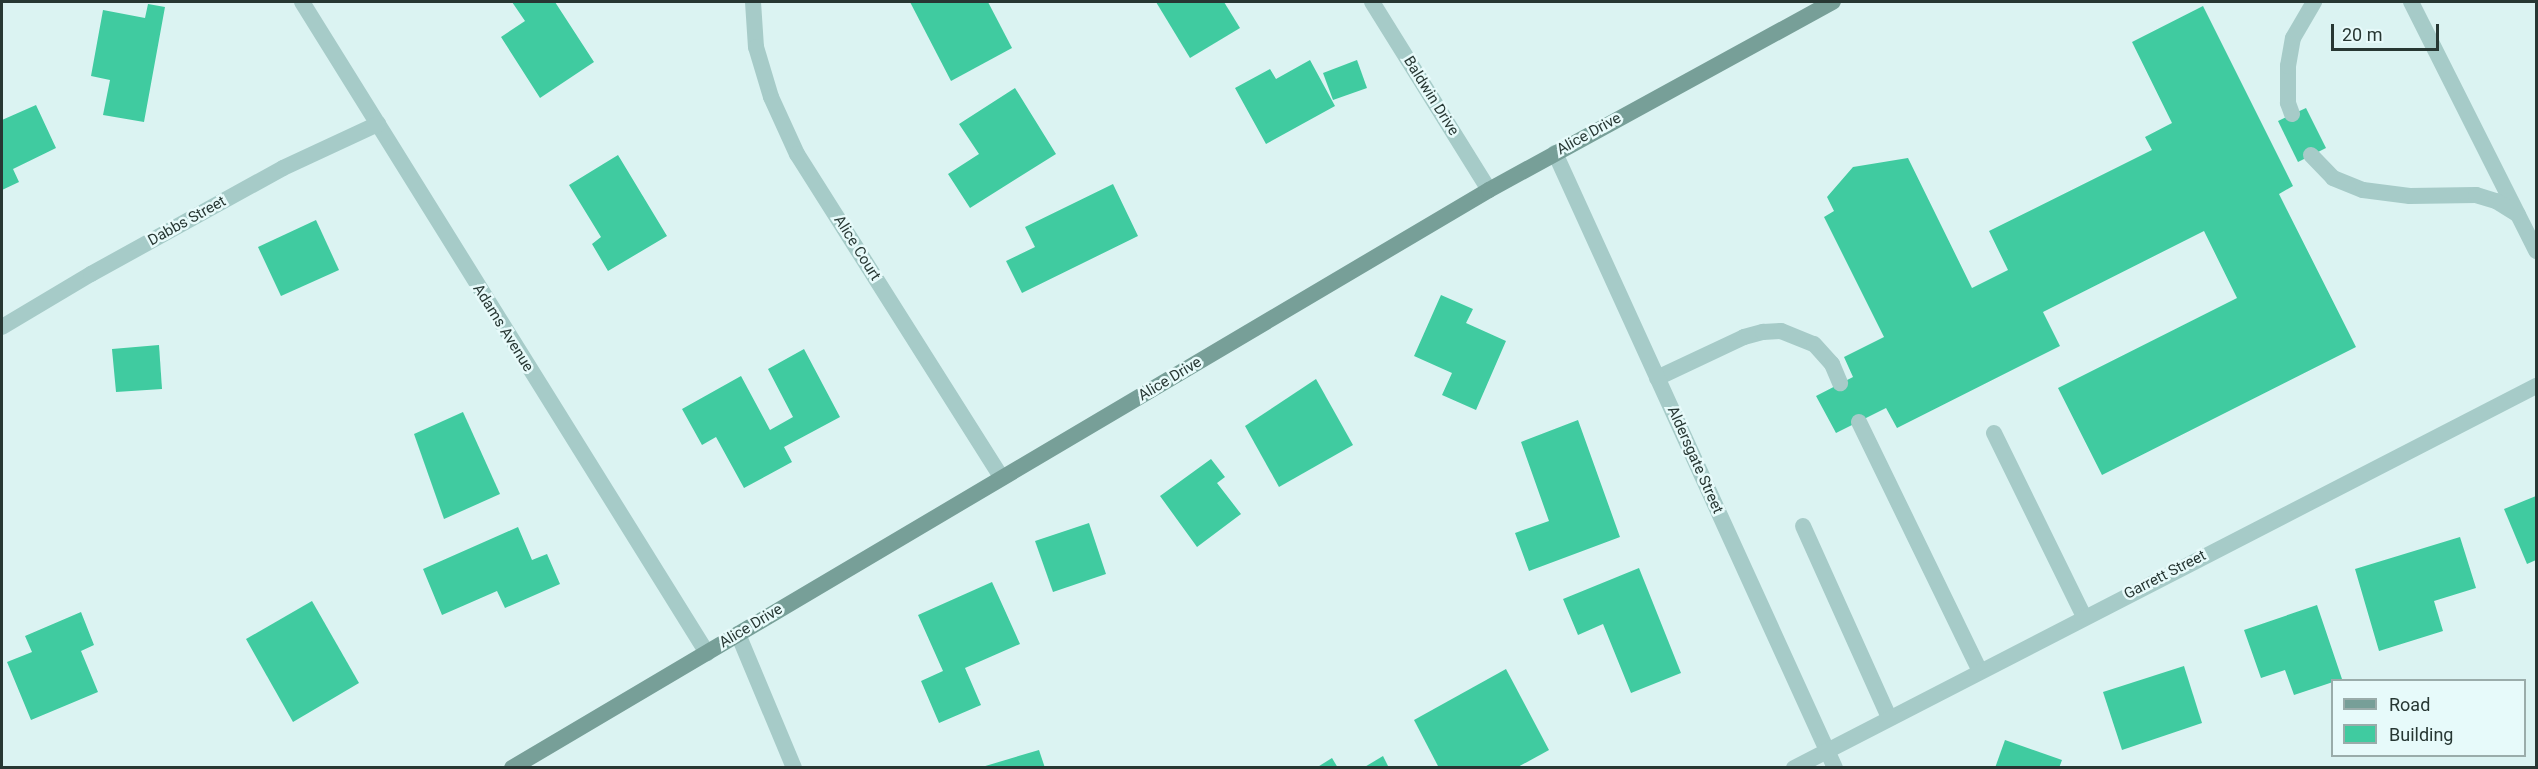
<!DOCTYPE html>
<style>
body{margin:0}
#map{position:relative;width:2538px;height:769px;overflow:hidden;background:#dbf3f2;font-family:Roboto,sans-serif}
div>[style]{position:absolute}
.building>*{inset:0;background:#40cba0}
.service>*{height:16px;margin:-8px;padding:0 8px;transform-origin:8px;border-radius:8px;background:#a6cbc8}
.minor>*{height:16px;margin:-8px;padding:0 8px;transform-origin:8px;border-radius:8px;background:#a6cbc8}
.secondary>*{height:16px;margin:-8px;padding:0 8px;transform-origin:8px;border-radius:8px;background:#779f98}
span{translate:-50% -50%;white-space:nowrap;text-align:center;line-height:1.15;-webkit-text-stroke:5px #e7fafa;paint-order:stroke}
.street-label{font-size:15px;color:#273733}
.frame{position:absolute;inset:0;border:3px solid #273733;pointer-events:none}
.legend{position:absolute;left:2331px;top:679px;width:195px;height:78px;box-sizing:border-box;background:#e7fafa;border:2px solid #9aacaa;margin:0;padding:8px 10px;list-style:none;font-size:18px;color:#273733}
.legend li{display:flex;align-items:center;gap:12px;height:30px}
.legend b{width:30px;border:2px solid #9aacaa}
.scale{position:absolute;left:2331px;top:24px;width:108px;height:27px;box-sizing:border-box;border:3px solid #273733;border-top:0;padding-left:8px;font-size:18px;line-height:21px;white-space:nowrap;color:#273733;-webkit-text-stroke:4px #e7fafa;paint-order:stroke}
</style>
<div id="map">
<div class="building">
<div style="clip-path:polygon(512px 2px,555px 2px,594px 62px,540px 98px,501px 37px,525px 21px)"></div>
<div style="clip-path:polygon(910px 2px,988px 2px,1012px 48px,951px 81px)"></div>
<div style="clip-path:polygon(1156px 2px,1224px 2px,1240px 28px,1190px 58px)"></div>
<div style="clip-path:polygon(148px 4px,165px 7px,144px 122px,103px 115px,110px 80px,91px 76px,103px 10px,145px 18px)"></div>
<div style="clip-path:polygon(2203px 6px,2293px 186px,2279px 194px,2356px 347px,2102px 475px,2058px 388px,2237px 298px,2204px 231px,2043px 312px,2060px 346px,1897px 428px,1886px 408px,1836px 433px,1816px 396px,1853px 377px,1844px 357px,1884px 337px,1824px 217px,1834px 211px,1827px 197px,1853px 167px,1908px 158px,1972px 288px,2008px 270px,1989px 231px,2152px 150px,2145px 137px,2172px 123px,2132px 42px)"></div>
<div style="clip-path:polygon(1310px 60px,1335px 106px,1266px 144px,1235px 88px,1270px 69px,1276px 79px)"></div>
<div style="clip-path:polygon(1357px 60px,1367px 88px,1333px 100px,1323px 73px)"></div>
<div style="clip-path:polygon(1015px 88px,1056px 154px,970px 208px,948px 174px,979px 154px,959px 124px)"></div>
<div style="clip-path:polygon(36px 105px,56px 148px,13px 169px,19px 182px,2px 190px,2px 120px)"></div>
<div style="clip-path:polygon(2306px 108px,2326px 148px,2298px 162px,2278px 121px)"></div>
<div style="clip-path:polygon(618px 155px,667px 236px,608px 271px,592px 244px,601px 237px,569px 185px)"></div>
<div style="clip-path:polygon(1113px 184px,1138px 236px,1022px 293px,1006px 261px,1035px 247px,1025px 227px)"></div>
<div style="clip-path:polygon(316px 220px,339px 270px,281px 296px,258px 247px)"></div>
<div style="clip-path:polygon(1441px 295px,1473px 309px,1466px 323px,1506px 341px,1476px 410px,1442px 395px,1452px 373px,1414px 356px)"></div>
<div style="clip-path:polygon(159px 345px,162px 389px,116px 392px,112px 349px)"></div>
<div style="clip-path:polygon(804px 349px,840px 417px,784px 447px,792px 462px,744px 488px,716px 437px,702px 445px,682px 409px,741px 376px,770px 430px,793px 417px,768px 369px)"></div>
<div style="clip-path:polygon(1316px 379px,1353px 445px,1279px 487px,1245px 426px)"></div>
<div style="clip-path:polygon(463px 412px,500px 494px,444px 519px,414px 434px)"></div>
<div style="clip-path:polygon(1578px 420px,1620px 537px,1529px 571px,1515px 533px,1549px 521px,1521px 442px)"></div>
<div style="clip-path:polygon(1211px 459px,1225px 477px,1217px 483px,1241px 514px,1197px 547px,1160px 496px)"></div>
<div style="clip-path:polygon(2536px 496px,2536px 560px,2527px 564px,2504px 509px)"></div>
<div style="clip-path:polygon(1089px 523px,1106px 574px,1053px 592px,1035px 541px)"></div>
<div style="clip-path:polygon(518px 527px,532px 560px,547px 554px,560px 584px,505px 608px,497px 591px,442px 615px,423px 569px)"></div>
<div style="clip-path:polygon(2460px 537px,2476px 588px,2434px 601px,2443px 631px,2379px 651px,2355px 569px)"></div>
<div style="clip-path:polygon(1639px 568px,1681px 673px,1631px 693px,1603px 624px,1578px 635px,1563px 599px)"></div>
<div style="clip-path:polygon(992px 582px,1020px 644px,965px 668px,981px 705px,939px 723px,921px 681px,943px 671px,918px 615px)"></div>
<div style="clip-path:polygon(312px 601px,359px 683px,293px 722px,246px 639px)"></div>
<div style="clip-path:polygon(2317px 605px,2342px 679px,2294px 695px,2285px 670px,2261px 678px,2244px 630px)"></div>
<div style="clip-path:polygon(81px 612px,94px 645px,81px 651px,98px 692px,31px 720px,7px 662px,32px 652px,25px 636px)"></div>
<div style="clip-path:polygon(2184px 666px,2202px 723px,2122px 750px,2103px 692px)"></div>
<div style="clip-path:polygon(1506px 669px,1549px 750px,1516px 768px,1439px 768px,1414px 720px)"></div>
<div style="clip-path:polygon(2005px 740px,2062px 760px,2059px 768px,1995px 768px)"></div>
<div style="clip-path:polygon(1039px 750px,1045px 768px,983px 768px,982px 767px)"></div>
<div style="clip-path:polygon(1383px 756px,1389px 768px,1363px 768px)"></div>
<div style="clip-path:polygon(1332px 758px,1338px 768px,1316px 768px)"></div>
</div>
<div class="service">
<div style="left:2411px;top:2px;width:279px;rotate:63.3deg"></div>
<div style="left:2292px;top:114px;width:12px;rotate:-110deg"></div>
<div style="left:2288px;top:103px;width:37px;rotate:-90deg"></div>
<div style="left:2288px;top:66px;width:28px;rotate:-80deg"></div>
<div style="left:2293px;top:38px;width:42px;rotate:-59.7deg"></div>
<div style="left:2311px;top:155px;width:32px;rotate:46deg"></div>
<div style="left:2333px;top:178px;width:32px;rotate:22deg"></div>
<div style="left:2363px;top:190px;width:47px;rotate:7.3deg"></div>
<div style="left:2410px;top:196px;width:66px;rotate:-0.9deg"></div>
<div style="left:2476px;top:195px;width:21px;rotate:17deg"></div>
<div style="left:2496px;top:201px;width:26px;rotate:32deg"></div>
<div style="left:1657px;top:378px;width:96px;rotate:-25.2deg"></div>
<div style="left:1744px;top:337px;width:20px;rotate:-15deg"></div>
<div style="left:1763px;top:332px;width:18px;rotate:-3deg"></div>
<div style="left:1781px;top:331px;width:35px;rotate:22deg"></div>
<div style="left:1814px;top:344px;width:27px;rotate:48deg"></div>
<div style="left:1832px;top:364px;width:21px;rotate:67deg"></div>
<div style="left:1859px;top:422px;width:277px;rotate:64.1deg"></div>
<div style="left:1994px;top:433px;width:205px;rotate:63.9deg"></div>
<div style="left:1803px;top:526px;width:209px;rotate:65.8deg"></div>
</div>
<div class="minor">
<div style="left:302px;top:2px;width:767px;rotate:58.11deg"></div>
<div style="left:753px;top:2px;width:45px;rotate:86.2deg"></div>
<div style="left:756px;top:47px;width:52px;rotate:73.3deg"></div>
<div style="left:771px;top:97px;width:63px;rotate:65.5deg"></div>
<div style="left:797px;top:154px;width:383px;rotate:57.7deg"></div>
<div style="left:1372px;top:2px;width:221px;rotate:58.1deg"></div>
<div style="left:1555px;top:153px;width:676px;rotate:65.52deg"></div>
<div style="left:2px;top:327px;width:104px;rotate:-30.8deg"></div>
<div style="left:91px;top:274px;width:219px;rotate:-28.9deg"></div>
<div style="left:283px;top:168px;width:105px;rotate:-24.9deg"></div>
<div style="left:738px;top:634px;width:145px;rotate:67.3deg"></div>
<div style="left:1794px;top:768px;width:835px;rotate:-27.24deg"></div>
</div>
<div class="secondary">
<div style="left:512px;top:768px;width:1135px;rotate:-30.61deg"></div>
<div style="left:1489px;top:190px;width:392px;rotate:-28.7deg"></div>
</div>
<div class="street-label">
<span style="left:1431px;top:96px;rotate:58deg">Baldwin Drive</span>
<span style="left:1589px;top:134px;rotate:-29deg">Alice Drive</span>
<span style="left:187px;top:221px;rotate:-29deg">Dabbs Street</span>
<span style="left:857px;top:248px;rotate:58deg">Alice Court</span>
<span style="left:503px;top:328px;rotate:58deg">Adams Avenue</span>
<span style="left:1170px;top:379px;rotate:-31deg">Alice Drive</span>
<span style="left:1695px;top:460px;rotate:66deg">Aldersgate Street</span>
<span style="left:2165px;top:575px;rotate:-27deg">Garrett Street</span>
<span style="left:751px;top:626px;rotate:-31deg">Alice Drive</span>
</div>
<div class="frame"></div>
<ul class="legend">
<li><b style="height:8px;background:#779f98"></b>Road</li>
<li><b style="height:16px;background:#40cba0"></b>Building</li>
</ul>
<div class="scale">20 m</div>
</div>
